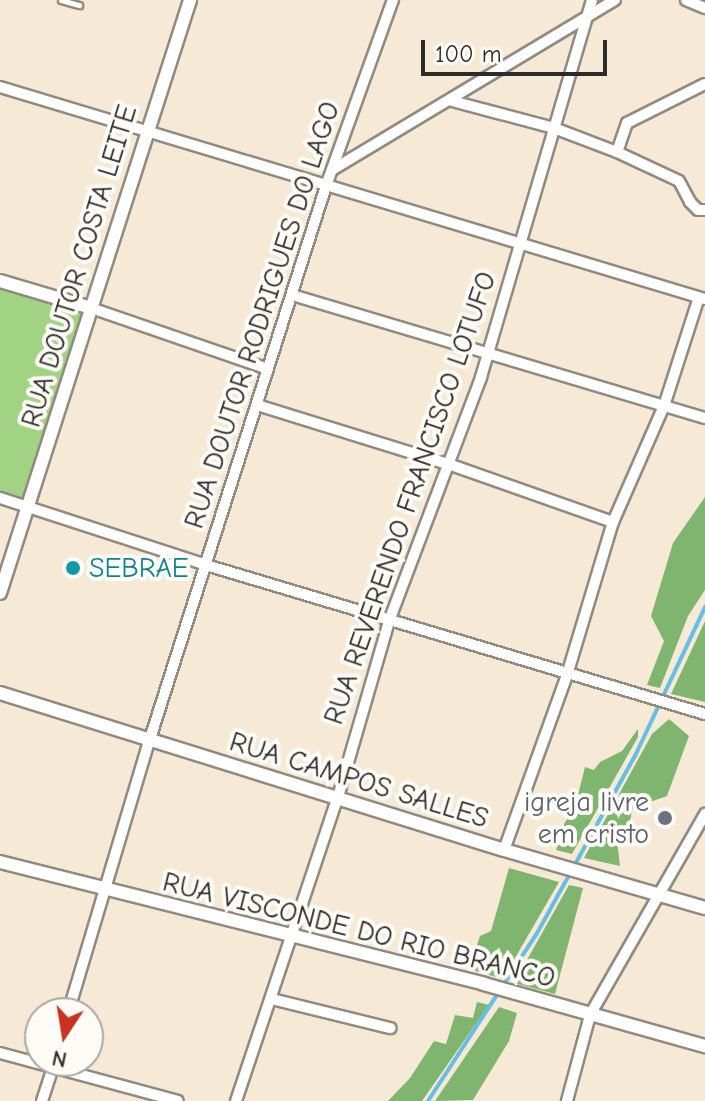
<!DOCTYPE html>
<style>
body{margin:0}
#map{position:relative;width:705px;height:1101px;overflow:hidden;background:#f6e9d5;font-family:"Comic Neue",sans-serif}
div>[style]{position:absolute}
.green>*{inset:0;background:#a1d382}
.forest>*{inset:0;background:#80b570}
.stream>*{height:4px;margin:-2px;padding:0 2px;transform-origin:2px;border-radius:2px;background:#67bee4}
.roads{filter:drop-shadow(2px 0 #908a80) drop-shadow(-2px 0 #908a80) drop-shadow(0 2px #908a80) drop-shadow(0 -2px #908a80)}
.service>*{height:5px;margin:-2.5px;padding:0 2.5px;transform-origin:2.5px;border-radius:2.5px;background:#fff}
.minor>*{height:10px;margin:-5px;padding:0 5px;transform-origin:5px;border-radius:5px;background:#fff}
.tertiary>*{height:12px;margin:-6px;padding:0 6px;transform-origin:6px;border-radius:6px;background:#fff}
.dots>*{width:22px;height:22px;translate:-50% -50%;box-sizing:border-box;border:4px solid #fdfcf7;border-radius:50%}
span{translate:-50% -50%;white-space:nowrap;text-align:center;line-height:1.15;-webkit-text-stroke:8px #fdfcf7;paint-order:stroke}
.street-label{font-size:28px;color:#2b2b2b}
.culture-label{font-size:28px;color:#0d838f}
.left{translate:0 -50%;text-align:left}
.worship-label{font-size:28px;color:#5b616d}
.right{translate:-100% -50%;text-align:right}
.north{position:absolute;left:24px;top:997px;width:80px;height:80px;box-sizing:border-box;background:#fdfcf7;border:2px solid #a9a8a5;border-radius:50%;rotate:192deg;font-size:22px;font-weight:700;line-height:32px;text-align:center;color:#2b2b2b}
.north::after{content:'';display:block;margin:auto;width:28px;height:36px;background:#c8321e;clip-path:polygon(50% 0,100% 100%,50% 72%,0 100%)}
.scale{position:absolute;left:421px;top:40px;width:186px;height:36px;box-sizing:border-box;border:4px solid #2b2b2b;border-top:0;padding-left:10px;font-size:24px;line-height:28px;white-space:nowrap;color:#2b2b2b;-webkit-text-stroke:6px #fdfcf7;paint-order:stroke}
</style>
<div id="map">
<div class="green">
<div style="clip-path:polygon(0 286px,83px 310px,29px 502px,0 493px)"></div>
</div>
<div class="forest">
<div style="clip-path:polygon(705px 497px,705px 590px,688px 616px,660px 688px,647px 685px,664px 641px,651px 616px,673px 543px)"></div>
<div style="clip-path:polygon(705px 621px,705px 702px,671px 694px)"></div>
<div style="clip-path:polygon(669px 719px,689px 736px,667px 796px,633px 808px,629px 824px,617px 841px,620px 866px,584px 858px,652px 734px)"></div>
<div style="clip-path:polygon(638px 729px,638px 737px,572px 854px,556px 850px,565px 822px,574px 811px,585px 767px,594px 770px,600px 762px,622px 751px)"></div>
<div style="clip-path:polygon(509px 868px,559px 882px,503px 979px,469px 969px,480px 936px,491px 931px)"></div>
<div style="clip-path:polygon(569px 885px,583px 888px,555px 994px,514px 983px)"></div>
<div style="clip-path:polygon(477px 1002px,489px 1005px,422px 1101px,388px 1101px,410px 1078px,434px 1041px,446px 1044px,455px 1015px,473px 1018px)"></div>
<div style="clip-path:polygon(499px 1007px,517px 1013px,509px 1041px,473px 1100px,435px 1101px)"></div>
</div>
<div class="stream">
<div style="left:428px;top:1101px;width:198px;rotate:-57deg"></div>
<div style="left:536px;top:935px;width:205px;rotate:-61.1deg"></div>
<div style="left:635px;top:756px;width:165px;rotate:-64.8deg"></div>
</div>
<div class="roads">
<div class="service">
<div style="left:61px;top:0;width:19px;rotate:16deg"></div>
</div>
<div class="minor">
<div style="left:686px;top:0;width:21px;rotate:23deg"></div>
<div style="left:0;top:87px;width:736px;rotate:16.74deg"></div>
<div style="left:452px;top:101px;width:106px;rotate:14.8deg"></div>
<div style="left:554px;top:128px;width:67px;rotate:20.9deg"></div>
<div style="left:617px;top:152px;width:68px;rotate:25.1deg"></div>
<div style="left:679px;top:181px;width:24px;rotate:62deg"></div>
<div style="left:690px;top:202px;width:11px;rotate:45deg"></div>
<div style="left:698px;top:210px;width:7px"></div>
<div style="left:617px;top:152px;width:31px;rotate:-71deg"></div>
<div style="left:627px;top:123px;width:87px;rotate:-26.6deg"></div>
<div style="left:332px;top:170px;width:330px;rotate:-31deg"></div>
<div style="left:292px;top:295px;width:431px;rotate:16.6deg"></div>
<div style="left:91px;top:308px;width:187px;rotate:19deg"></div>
<div style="left:257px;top:405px;width:200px;rotate:17.2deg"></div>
<div style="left:448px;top:464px;width:175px;rotate:19.4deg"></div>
<div style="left:0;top:498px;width:217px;rotate:18deg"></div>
<div style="left:206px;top:565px;width:521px;rotate:16.63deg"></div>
<div style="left:504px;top:850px;width:186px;rotate:-70.2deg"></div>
<div style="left:567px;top:675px;width:160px;rotate:-73.3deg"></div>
<div style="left:613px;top:522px;width:127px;rotate:-66.3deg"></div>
<div style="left:664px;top:406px;width:114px;rotate:-72.2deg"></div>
<div style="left:272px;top:999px;width:122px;rotate:13.8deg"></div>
<div style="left:68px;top:1013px;width:283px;rotate:-73.4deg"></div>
<div style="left:149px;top:742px;width:587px;rotate:-72.34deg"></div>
<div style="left:327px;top:183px;width:195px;rotate:-70.2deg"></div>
<div style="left:0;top:1053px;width:184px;rotate:15.1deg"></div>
<div style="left:42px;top:1101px;width:40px;rotate:-72deg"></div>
<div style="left:236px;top:1101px;width:321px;rotate:-71.5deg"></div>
<div style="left:338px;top:797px;width:183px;rotate:-73.8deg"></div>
<div style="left:389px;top:621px;width:261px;rotate:-69.3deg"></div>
<div style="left:481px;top:377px;width:393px;rotate:-73.6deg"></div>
<div style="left:567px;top:1101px;width:89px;rotate:-75deg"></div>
<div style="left:590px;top:1015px;width:232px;rotate:-60.2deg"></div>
</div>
<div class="tertiary">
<div style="left:0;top:281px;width:95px;rotate:16.5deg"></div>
<div style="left:0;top:593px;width:623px;rotate:-72.23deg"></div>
<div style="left:0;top:693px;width:528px;rotate:17.3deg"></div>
<div style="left:504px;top:850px;width:209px;rotate:16.1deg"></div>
<div style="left:0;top:862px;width:499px;rotate:14.1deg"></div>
<div style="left:484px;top:984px;width:230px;rotate:15.7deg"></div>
</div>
</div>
<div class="dots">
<div style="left:73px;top:568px;background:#0f9aa8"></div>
<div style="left:665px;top:818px;background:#6b7280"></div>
</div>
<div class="street-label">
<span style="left:79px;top:266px;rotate:-73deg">RUA DOUTOR COSTA LEITE</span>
<span style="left:262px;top:315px;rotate:-72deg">RUA DOUTOR RODRIGUES DO LAGO</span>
<span style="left:410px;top:498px;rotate:-71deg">RUA REVERENDO FRANCISCO LOTUFO</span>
<span style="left:359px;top:780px;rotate:17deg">RUA CAMPOS SALLES</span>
<span style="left:359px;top:930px;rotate:14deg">RUA VISCONDE DO RIO BRANCO</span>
</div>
<div class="culture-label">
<span class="left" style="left:89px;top:568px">SEBRAE</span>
</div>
<div class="worship-label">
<span class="right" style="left:649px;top:818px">igreja livre<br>em cristo</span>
</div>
<div class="north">N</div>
<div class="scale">100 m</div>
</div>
